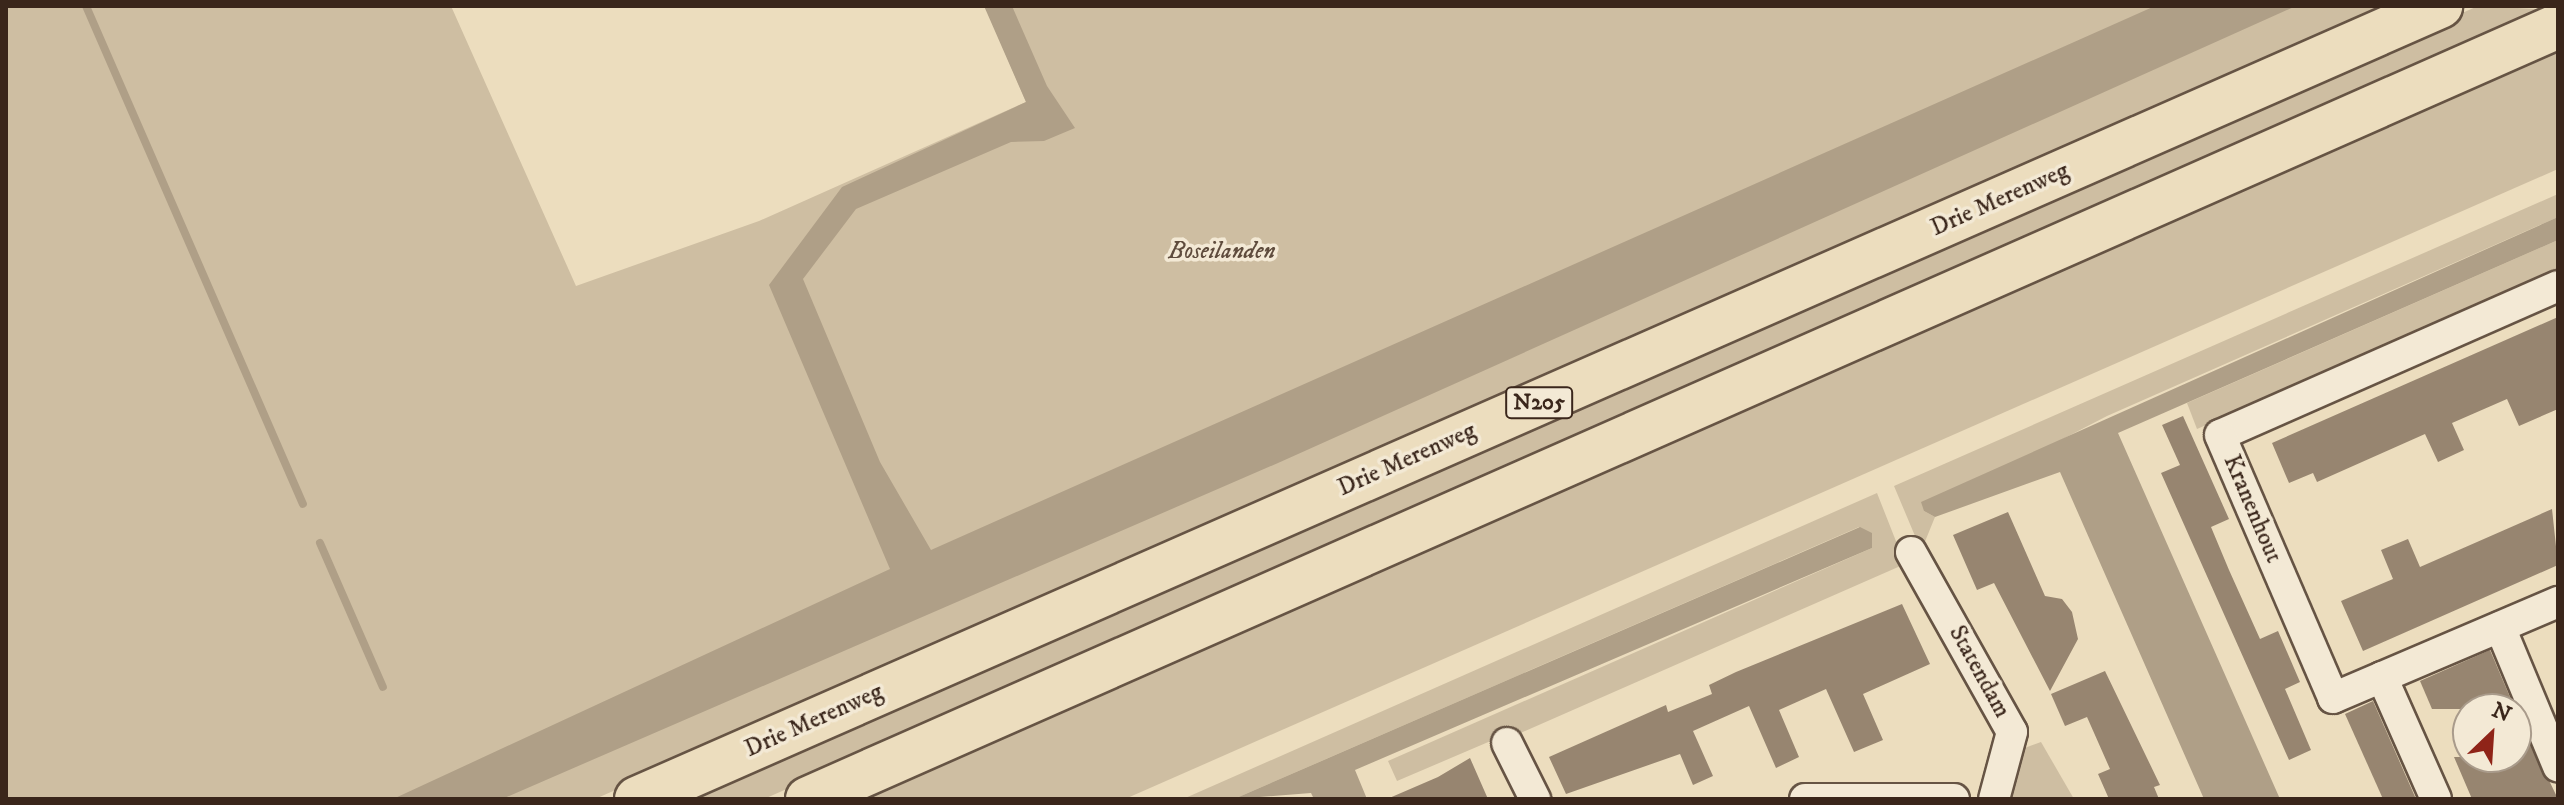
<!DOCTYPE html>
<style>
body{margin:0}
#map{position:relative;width:2564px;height:805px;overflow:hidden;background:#ecddbe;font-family:"IM FELL DW Pica",serif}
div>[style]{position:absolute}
.green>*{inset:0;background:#cebea2}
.water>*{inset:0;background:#af9f87}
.stream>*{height:8px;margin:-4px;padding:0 4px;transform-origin:4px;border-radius:4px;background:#af9f87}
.building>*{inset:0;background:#978570}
.roads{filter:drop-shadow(2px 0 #665444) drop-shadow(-2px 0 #665444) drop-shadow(0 2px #665444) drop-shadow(0 -2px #665444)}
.street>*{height:30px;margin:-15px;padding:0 15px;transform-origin:15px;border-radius:15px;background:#f3e9d5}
.highway>*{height:44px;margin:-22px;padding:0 22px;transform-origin:22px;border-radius:22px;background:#ecddbe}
span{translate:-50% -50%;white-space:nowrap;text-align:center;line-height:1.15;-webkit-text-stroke:7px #f3e9d5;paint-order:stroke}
.shield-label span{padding:2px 6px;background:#f3e9d5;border:2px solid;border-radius:6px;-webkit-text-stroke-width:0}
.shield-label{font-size:22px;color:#3a261b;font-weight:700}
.street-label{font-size:24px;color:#3a261b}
.park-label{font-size:24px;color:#5f4c3d;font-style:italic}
.frame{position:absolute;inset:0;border:8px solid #3a261b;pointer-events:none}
.north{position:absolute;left:2452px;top:693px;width:80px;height:80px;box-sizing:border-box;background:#f3e9d5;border:2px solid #a99b8b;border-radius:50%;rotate:25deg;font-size:22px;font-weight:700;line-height:32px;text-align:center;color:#3a261b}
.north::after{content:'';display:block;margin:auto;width:28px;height:36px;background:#8f2418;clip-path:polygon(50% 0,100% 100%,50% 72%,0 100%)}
</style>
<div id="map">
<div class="green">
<div style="clip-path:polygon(6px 6px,451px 6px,576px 286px,759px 221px,1026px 102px,985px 6px,2404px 6px,595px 799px,6px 799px)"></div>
<div style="clip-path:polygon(2478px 6px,2558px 10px,764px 799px,679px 799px)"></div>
<div style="clip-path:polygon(2558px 43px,2558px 169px,1125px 799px,858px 799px)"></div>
<div style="clip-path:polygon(2558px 194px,2558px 217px,2107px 416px,1924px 511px,1935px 517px,1924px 544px,1939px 571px,1931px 574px,1894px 486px)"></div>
<div style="clip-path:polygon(2558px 240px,2558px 272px,2197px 429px,2187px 403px)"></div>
<div style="clip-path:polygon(1877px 493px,1905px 564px,1516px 735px,1511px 725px,1498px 730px,1493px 740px,1397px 781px,1388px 761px,1872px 548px,1859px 527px,1234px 799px,1183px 799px)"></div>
<div style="clip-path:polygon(2041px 742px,2074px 799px,2004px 799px,2019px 750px)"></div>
</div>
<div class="water">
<div style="clip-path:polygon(984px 6px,1012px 6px,1047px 86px,1075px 128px,1044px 141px,1011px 142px,856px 209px,803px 279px,880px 462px,931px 550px,2155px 6px,2296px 6px,1278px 463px,502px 799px,393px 799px,890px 569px,769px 285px,842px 187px,1026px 102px)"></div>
<div style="clip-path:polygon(2558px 217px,2558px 240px,2118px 433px,2280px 799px,2204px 799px,2060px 472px,1935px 517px,1924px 511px,1921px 502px)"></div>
<div style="clip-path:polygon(1860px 527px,1872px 533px,1872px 548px,1355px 770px,1367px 799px,1314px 799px,1311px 793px,1234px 799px)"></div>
</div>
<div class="stream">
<div style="left:86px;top:6px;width:543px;rotate:66.46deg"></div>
<div style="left:320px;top:543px;width:157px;rotate:66.4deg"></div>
</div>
<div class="building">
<div style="clip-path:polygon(2558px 317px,2558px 409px,2519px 426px,2507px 399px,2452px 423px,2464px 450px,2438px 462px,2425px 434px,2317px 482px,2313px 473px,2289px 483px,2272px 443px)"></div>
<div style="clip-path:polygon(2183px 416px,2229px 519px,2211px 527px,2229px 570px,2260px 639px,2278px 631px,2300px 682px,2285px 689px,2311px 750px,2289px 760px,2161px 473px,2180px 465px,2162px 425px)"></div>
<div style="clip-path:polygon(2552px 509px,2558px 565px,2363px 651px,2341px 601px,2393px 579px,2381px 550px,2408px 539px,2420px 567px)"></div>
<div style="clip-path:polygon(2008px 512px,2045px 596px,2062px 599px,2072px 612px,2078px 639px,2050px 691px,1994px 583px,1977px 590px,1953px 535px)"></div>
<div style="clip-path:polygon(1902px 604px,1930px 664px,1863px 694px,1883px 740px,1854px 752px,1826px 689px,1779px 710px,1799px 757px,1776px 768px,1749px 706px,1693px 731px,1713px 776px,1693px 785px,1680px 754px,1566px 794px,1549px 757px,1666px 705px,1668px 712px,1712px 694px,1709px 685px,1736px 672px)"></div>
<div style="clip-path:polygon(2490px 650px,2515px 709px,2432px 709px,2420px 681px)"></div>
<div style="clip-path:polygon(2105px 671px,2160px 785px,2154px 787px,2159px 799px,2109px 799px,2098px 774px,2110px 769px,2087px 717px,2065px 726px,2051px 694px)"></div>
<div style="clip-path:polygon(2373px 701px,2416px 799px,2383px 799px,2345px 714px)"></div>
<div style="clip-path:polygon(2516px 712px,2558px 799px,2472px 799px,2454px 757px,2516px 757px)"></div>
<div style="clip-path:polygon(1470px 758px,1488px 799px,1387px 799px,1438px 777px)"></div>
</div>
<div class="roads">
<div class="street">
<div style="left:2558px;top:286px;width:369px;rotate:156.2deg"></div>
<div style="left:2220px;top:435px;width:286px;rotate:66.7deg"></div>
<div style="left:2333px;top:698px;width:245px;rotate:-23.1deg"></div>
<div style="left:1911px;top:552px;width:206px;rotate:60.7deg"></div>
<div style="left:2012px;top:732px;width:69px;rotate:105deg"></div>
<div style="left:2500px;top:627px;width:151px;rotate:67.4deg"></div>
<div style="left:2382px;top:677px;width:133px;rotate:66.1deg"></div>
<div style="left:1507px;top:743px;width:63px;rotate:63.4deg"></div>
<div style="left:1805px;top:799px;width:149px"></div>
</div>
<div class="highway">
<div style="left:637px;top:799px;width:1970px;rotate:-23.74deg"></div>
<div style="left:808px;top:799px;width:1913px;rotate:-23.83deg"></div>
</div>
</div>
<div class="shield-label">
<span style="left:1539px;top:403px">N205</span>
</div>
<div class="street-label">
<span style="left:2000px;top:200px;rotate:-24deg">Drie Merenweg</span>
<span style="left:1407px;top:460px;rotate:-24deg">Drie Merenweg</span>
<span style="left:2252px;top:509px;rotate:67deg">Kranenhout</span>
<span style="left:1979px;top:672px;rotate:61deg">Statendam</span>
<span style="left:814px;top:721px;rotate:-24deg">Drie Merenweg</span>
</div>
<div class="park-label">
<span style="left:1222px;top:252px">Boseilanden</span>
</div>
<div class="frame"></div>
<div class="north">N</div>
</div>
